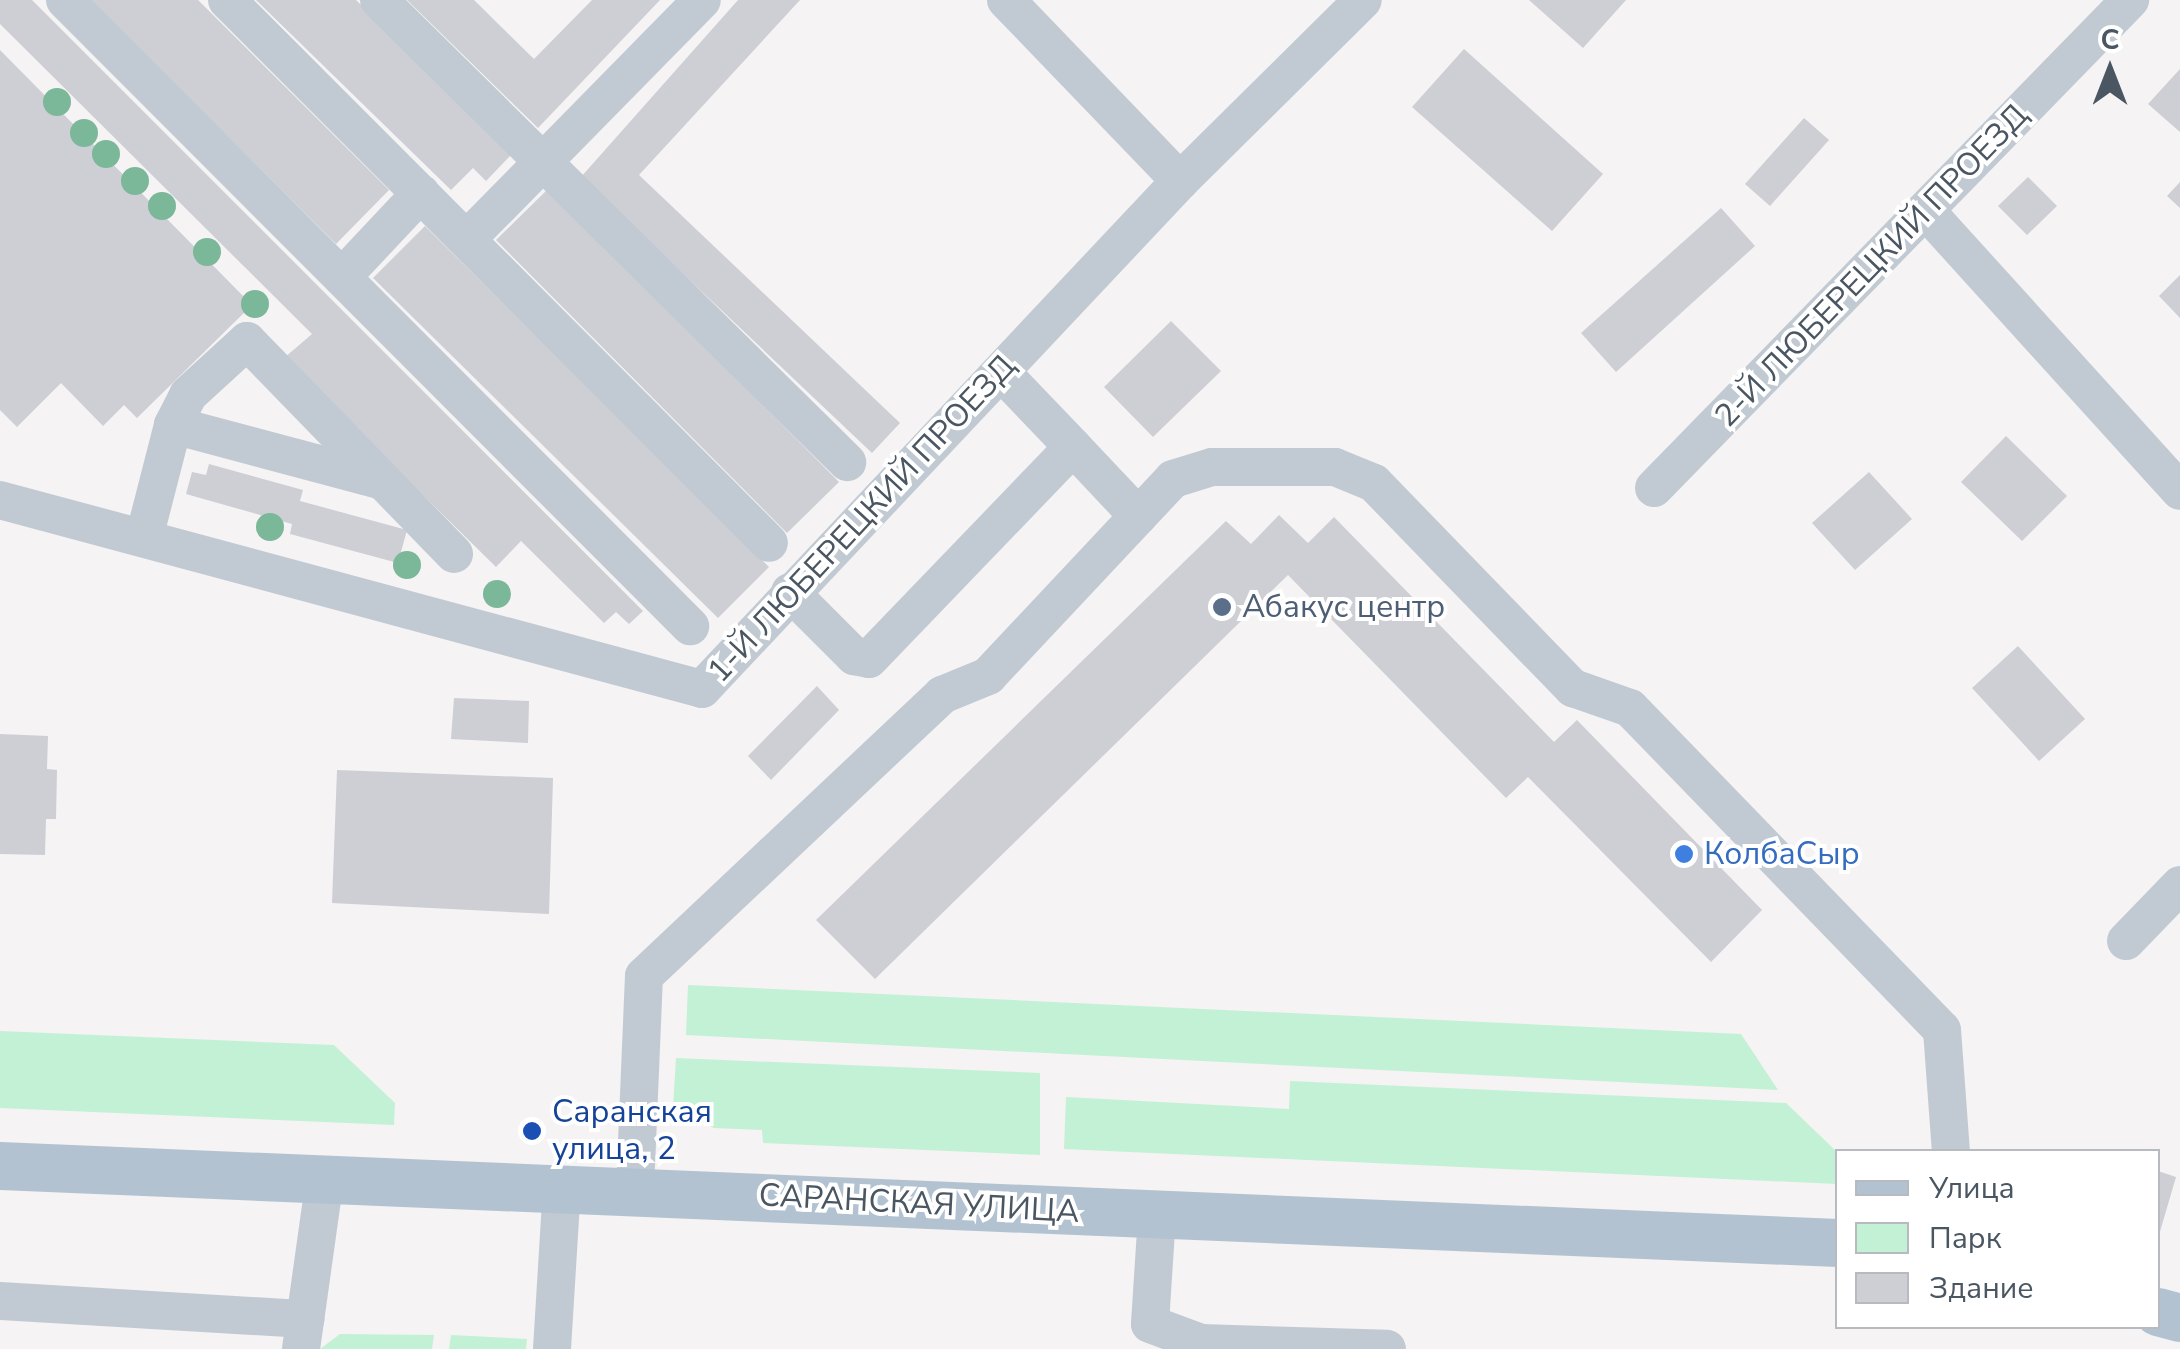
<!DOCTYPE html>
<meta charset="utf-8">
<style>
body{margin:0}
#map{position:relative;width:2180px;height:1349px;overflow:hidden;background:#f5f3f3;font-family:"Nunito Sans",sans-serif}
div>[style]{position:absolute}
.green>*{inset:0;background:#c3f1d5}
.building>*{inset:0;background:#cdcfd5}
.minor>*{height:38px;margin:-19px;padding:0 19px;transform-origin:19px;border-radius:19px;background:#c1cad2}
.major>*{height:48px;margin:-24px;padding:0 24px;transform-origin:24px;border-radius:24px;background:#b3c2d1}
.trees>*{width:28px;height:28px;margin:-14px;border-radius:50%;background:#7bb799}
.dots>*{width:28px;height:28px;translate:-50% -50%;box-sizing:border-box;border:5px solid #fff;border-radius:50%}
span{translate:-50% -50%;white-space:nowrap;text-align:center;line-height:1.15;-webkit-text-stroke:8px #fff;paint-order:stroke}
.street-label{font-size:32px;color:#4a5661}
.service-label{font-size:32px;color:#4e5e75}
.left{translate:0 -50%;text-align:left}
.shop-label{font-size:32px;color:#366cbe}
.transit-label{font-size:32px;color:#164399}
.legend{position:absolute;left:1835px;top:1149px;width:325px;height:180px;box-sizing:border-box;background:#fff;border:2px solid #b7bbc0;margin:0;padding:12px 18px;list-style:none;font-size:30px;color:#4a5661}
.legend li{display:flex;align-items:center;gap:20px;height:50px}
.legend b{width:50px;border:2px solid #b7bbc0}
.north{position:absolute;left:2060px;top:20px;width:100px;height:100px;-webkit-text-stroke:8px #fff;paint-order:stroke;rotate:0deg;font-size:28px;font-weight:700;line-height:40px;text-align:center;color:#4a5661}
.north::after{content:'';display:block;margin:auto;width:35px;height:45px;background:#4a5661;clip-path:polygon(50% 0,100% 100%,50% 72%,0 100%)}
</style>
<div id="map">
<div class="green">
<div style="clip-path:polygon(688px 985px,1741px 1034px,1778px 1090px,686px 1035px)"></div>
<div style="clip-path:polygon(0 1031px,334px 1045px,395px 1103px,394px 1125px,0 1108px)"></div>
<div style="clip-path:polygon(676px 1058px,1040px 1073px,1040px 1155px,763px 1143px,762px 1130px,714px 1128px,673px 1107px)"></div>
<div style="clip-path:polygon(1290px 1081px,1786px 1103px,1837px 1152px,1837px 1184px,1064px 1149px,1066px 1097px,1289px 1109px)"></div>
<div style="clip-path:polygon(340px 1334px,434px 1335px,432px 1349px,320px 1349px)"></div>
<div style="clip-path:polygon(451px 1335px,527px 1339px,526px 1349px,449px 1349px)"></div>
</div>
<div class="building">
<div style="clip-path:polygon(0 0,32px 0,643px 611px,629px 624px,616px 612px,604px 623px,521px 541px,496px 567px,284px 358px,312px 334px,0 24px)"></div>
<div style="clip-path:polygon(90px 0,198px 0,389px 190px,336px 244px)"></div>
<div style="clip-path:polygon(256px 0,356px 0,513px 153px,486px 181px,473px 168px,451px 190px)"></div>
<div style="clip-path:polygon(407px 0,474px 0,534px 59px,592px 0,660px 0,538px 128px)"></div>
<div style="clip-path:polygon(738px 0,800px 0,639px 175px,900px 423px,872px 453px,581px 177px)"></div>
<div style="clip-path:polygon(1529px 0,1626px 0,1583px 48px)"></div>
<div style="clip-path:polygon(1464px 49px,1603px 174px,1552px 231px,1412px 107px)"></div>
<div style="clip-path:polygon(0 50px,252px 305px,137px 418px,124px 405px,103px 426px,61px 383px,17px 427px,0 410px)"></div>
<div style="clip-path:polygon(2180px 69px,2180px 132px,2148px 104px)"></div>
<div style="clip-path:polygon(1804px 118px,1829px 140px,1770px 206px,1745px 184px)"></div>
<div style="clip-path:polygon(2028px 177px,2057px 206px,2027px 235px,1998px 206px)"></div>
<div style="clip-path:polygon(2180px 182px,2180px 208px,2167px 196px)"></div>
<div style="clip-path:polygon(548px 189px,839px 482px,787px 533px,496px 240px)"></div>
<div style="clip-path:polygon(1721px 208px,1755px 246px,1616px 372px,1581px 333px)"></div>
<div style="clip-path:polygon(425px 226px,769px 567px,718px 618px,373px 278px)"></div>
<div style="clip-path:polygon(2180px 275px,2180px 318px,2159px 296px)"></div>
<div style="clip-path:polygon(1171px 321px,1221px 371px,1153px 437px,1104px 387px)"></div>
<div style="clip-path:polygon(2006px 436px,2067px 496px,2022px 541px,1961px 482px)"></div>
<div style="clip-path:polygon(209px 464px,303px 490px,300px 501px,407px 530px,398px 563px,290px 534px,292px 524px,186px 494px,192px 472px,206px 475px)"></div>
<div style="clip-path:polygon(1869px 472px,1912px 519px,1855px 570px,1812px 523px)"></div>
<div style="clip-path:polygon(1279px 515px,1308px 543px,1334px 517px,1554px 742px,1577px 720px,1762px 910px,1711px 962px,1528px 777px,1506px 798px,1288px 575px,875px 979px,816px 920px,1226px 521px,1251px 544px)"></div>
<div style="clip-path:polygon(2018px 646px,2085px 719px,2039px 761px,1972px 688px)"></div>
<div style="clip-path:polygon(817px 686px,839px 710px,771px 780px,748px 756px)"></div>
<div style="clip-path:polygon(454px 698px,529px 701px,528px 743px,451px 739px)"></div>
<div style="clip-path:polygon(0 734px,48px 736px,47px 769px,57px 770px,56px 819px,46px 819px,45px 855px,0 854px)"></div>
<div style="clip-path:polygon(337px 770px,553px 778px,549px 914px,332px 903px)"></div>
<div style="clip-path:polygon(2158px 1171px,2176px 1177px,2159px 1235px,2158px 1235px)"></div>
</div>
<div class="minor">
<div style="left:65px;top:0;width:885px;rotate:45.05deg"></div>
<div style="left:227px;top:0;width:767px;rotate:45.05deg"></div>
<div style="left:379px;top:0;width:658px;rotate:44.63deg"></div>
<div style="left:1006px;top:0;width:251px;rotate:46.1deg"></div>
<div style="left:1928px;top:213px;width:375px;rotate:47.8deg"></div>
<div style="left:467px;top:239px;width:335px;rotate:-45.5deg"></div>
<div style="left:342px;top:277px;width:115px;rotate:-46.8deg"></div>
<div style="left:173px;top:425px;width:213px;rotate:14.9deg"></div>
<div style="left:1073px;top:447px;width:95px;rotate:46.7deg"></div>
<div style="left:1654px;top:488px;width:682px;rotate:-45.71deg"></div>
<div style="left:0;top:500px;width:727px;rotate:15.07deg"></div>
<div style="left:702px;top:689px;width:698px;rotate:-46.74deg"></div>
<div style="left:1180px;top:181px;width:257px;rotate:-44.7deg"></div>
<div style="left:144px;top:538px;width:117px;rotate:-75.6deg"></div>
<div style="left:173px;top:425px;width:34px;rotate:-63deg"></div>
<div style="left:188px;top:395px;width:80px;rotate:-42.5deg"></div>
<div style="left:247px;top:341px;width:297px;rotate:45.8deg"></div>
<div style="left:790px;top:592px;width:91px;rotate:45deg"></div>
<div style="left:854px;top:656px;width:15px;rotate:11deg"></div>
<div style="left:869px;top:659px;width:294px;rotate:-46.1deg"></div>
<div style="left:1073px;top:447px;width:104px;rotate:-133.8deg"></div>
<div style="left:2126px;top:941px;width:78px;rotate:-46deg"></div>
<div style="left:635px;top:1190px;width:214px;rotate:-87.6deg"></div>
<div style="left:644px;top:976px;width:410px;rotate:-43.3deg"></div>
<div style="left:942px;top:695px;width:50px;rotate:-22.4deg"></div>
<div style="left:988px;top:676px;width:270px;rotate:-46.8deg"></div>
<div style="left:1173px;top:479px;width:41px;rotate:-17.1deg"></div>
<div style="left:1212px;top:467px;width:123px"></div>
<div style="left:1335px;top:467px;width:42px;rotate:22.3deg"></div>
<div style="left:1374px;top:483px;width:286px;rotate:45.9deg"></div>
<div style="left:1573px;top:688px;width:60px;rotate:19.3deg"></div>
<div style="left:1630px;top:708px;width:448px;rotate:45.9deg"></div>
<div style="left:1942px;top:1030px;width:122px;rotate:85.8deg"></div>
<div style="left:1157px;top:1215px;width:109px;rotate:93.7deg"></div>
<div style="left:1150px;top:1324px;width:54px;rotate:20.4deg"></div>
<div style="left:1201px;top:1343px;width:186px;rotate:1.8deg"></div>
<div style="left:0;top:1301px;width:306px;rotate:3.4deg"></div>
<div style="left:301px;top:1349px;width:172px;rotate:-82deg"></div>
<div style="left:552px;top:1349px;width:163px;rotate:-86.5deg"></div>
</div>
<div class="major">
<div style="left:0;top:1166px;width:1840px;rotate:2.4deg"></div>
<div style="left:2158px;top:1312px;width:23px;rotate:15deg"></div>
</div>
<div class="trees">
<div style="left:57px;top:102px"></div>
<div style="left:84px;top:133px"></div>
<div style="left:106px;top:154px"></div>
<div style="left:135px;top:181px"></div>
<div style="left:162px;top:206px"></div>
<div style="left:207px;top:252px"></div>
<div style="left:255px;top:304px"></div>
<div style="left:270px;top:527px"></div>
<div style="left:407px;top:565px"></div>
<div style="left:497px;top:594px"></div>
</div>
<div class="dots">
<div style="left:1222px;top:607px;background:#5c6f8a"></div>
<div style="left:1684px;top:854px;background:#3f7fe0"></div>
<div style="left:532px;top:1131px;background:#1a4fb4"></div>
</div>
<div class="street-label">
<span style="left:1872px;top:266px;rotate:-46deg">2-Й ЛЮБЕРЕЦКИЙ ПРОЕЗД</span>
<span style="left:862px;top:519px;rotate:-47deg">1-Й ЛЮБЕРЕЦКИЙ ПРОЕЗД</span>
<span style="left:919px;top:1204px;rotate:3deg">САРАНСКАЯ УЛИЦА</span>
</div>
<div class="service-label">
<span class="left" style="left:1242px;top:607px">Абакус центр</span>
</div>
<div class="shop-label">
<span class="left" style="left:1704px;top:854px">КолбаСыр</span>
</div>
<div class="transit-label">
<span class="left" style="left:552px;top:1131px">Саранская<br>улица, 2</span>
</div>
<ul class="legend">
<li><b style="height:12px;background:#b3c2d1"></b>Улица</li>
<li><b style="height:28px;background:#c3f1d5"></b>Парк</li>
<li><b style="height:28px;background:#cdcfd5"></b>Здание</li>
</ul>
<div class="north">С</div>
</div>
